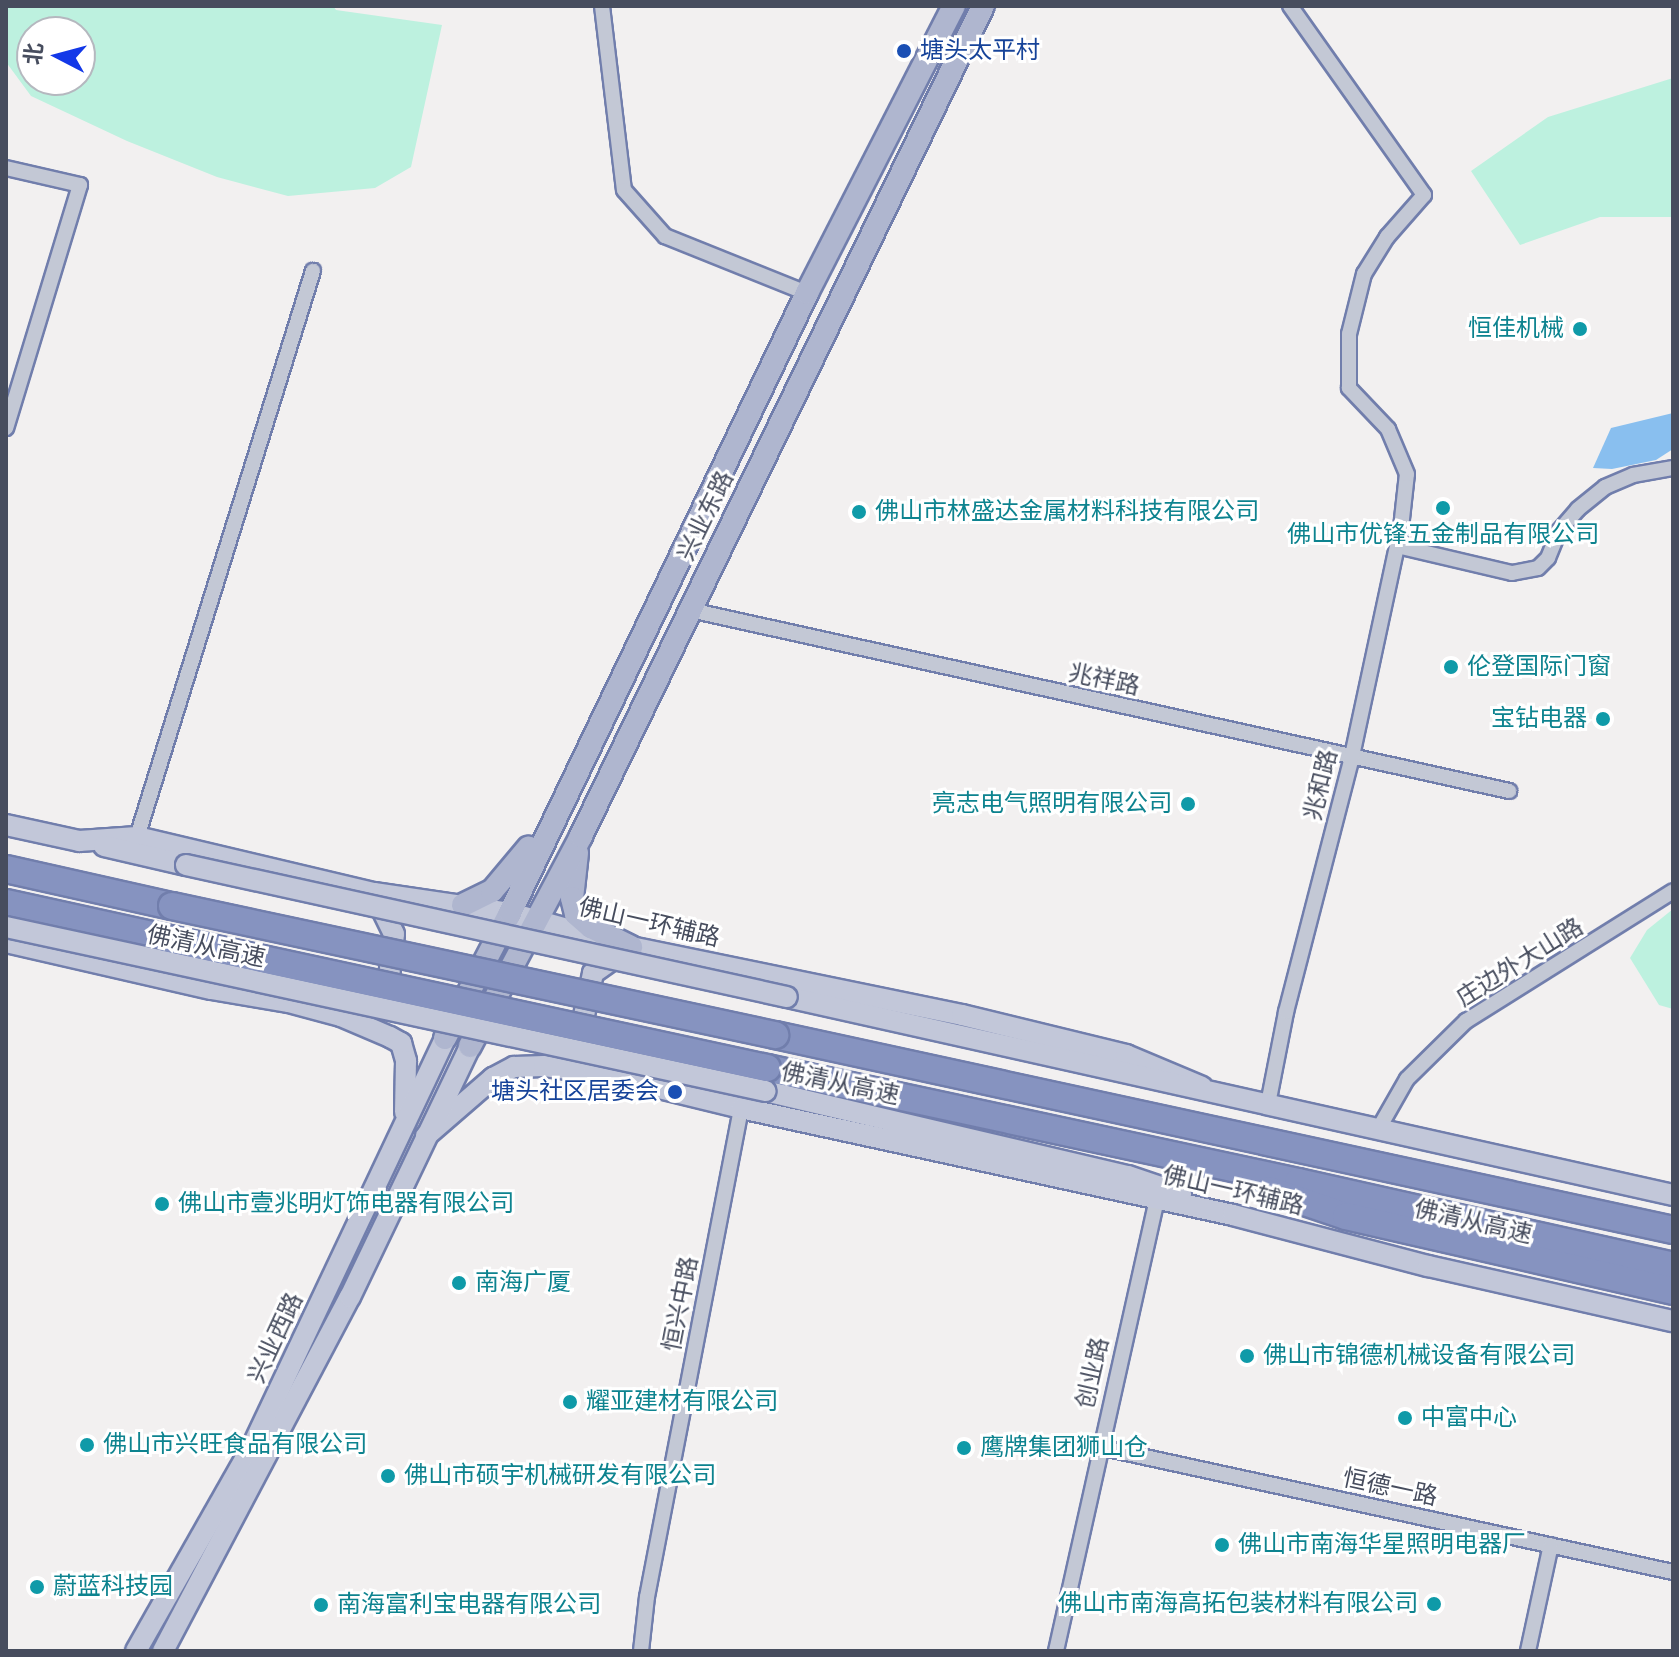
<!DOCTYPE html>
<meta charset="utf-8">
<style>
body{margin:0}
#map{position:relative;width:1679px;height:1657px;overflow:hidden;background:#f2f0f0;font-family:Karla,"Noto Sans SC",sans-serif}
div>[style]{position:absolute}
.green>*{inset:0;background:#bdf1df}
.water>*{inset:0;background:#89bfef}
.roads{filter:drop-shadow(2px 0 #717eac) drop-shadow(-2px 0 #717eac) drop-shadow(0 2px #717eac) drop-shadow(0 -2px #717eac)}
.street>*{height:14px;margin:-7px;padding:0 7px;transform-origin:7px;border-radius:7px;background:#c3c8d5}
.secondary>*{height:20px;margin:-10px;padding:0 10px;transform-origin:10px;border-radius:10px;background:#c2c7d9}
.primary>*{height:22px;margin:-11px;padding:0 11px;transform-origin:11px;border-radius:11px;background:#afb6cf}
.highway>*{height:26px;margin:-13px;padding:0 13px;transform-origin:13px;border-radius:13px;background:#8693c0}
.bridges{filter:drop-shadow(2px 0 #717eac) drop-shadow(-2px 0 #717eac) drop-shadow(0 2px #717eac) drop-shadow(0 -2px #717eac)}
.secondary-bridge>*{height:20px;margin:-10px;padding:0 10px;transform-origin:10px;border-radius:10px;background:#c2c7d9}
.highway-bridge>*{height:26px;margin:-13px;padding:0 13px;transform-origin:13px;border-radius:13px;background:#8693c0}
.dots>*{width:22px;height:22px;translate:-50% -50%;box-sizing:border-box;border:4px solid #fff;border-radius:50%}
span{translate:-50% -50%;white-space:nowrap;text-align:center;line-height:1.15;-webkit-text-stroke:6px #fff;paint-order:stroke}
.transit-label{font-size:24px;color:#164399}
.left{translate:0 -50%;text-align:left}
.right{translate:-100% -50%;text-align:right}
.culture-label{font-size:24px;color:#0d838f}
.street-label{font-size:24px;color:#474d5e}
.frame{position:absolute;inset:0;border:8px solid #474d5e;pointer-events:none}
.north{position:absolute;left:16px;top:16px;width:80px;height:80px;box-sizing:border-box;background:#fff;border:2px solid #b5b8bf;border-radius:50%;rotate:276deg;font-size:22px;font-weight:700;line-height:32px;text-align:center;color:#474d5e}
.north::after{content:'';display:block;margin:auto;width:28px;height:36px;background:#1338e8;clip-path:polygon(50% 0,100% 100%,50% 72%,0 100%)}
</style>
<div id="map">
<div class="green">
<div style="clip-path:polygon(evenodd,6px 6px,333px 6px,336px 10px,442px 25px,411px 167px,375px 188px,288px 196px,217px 177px,127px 141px,31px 96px,6px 62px,6px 6px,32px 32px,80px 32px,80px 80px,32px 80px,32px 32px)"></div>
<div style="clip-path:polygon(1673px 78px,1673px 217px,1600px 217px,1520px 245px,1471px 171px,1548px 117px)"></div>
<div style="clip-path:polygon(1673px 909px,1673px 1009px,1659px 1005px,1630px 958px,1647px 930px)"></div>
</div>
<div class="water">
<div style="clip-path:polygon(1673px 413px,1673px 449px,1656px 460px,1612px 469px,1593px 468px,1611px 428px)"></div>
</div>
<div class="roads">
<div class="street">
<div style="left:602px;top:6px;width:185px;rotate:83.2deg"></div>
<div style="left:624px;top:190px;width:62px;rotate:48.3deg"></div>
<div style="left:665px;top:236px;width:153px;rotate:21.9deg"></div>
<div style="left:6px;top:168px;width:76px;rotate:12.9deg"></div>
<div style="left:80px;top:185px;width:254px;rotate:106.9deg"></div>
<div style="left:1397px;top:546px;width:118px;rotate:13.2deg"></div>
<div style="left:1512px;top:573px;width:26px;rotate:-11deg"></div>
<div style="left:1538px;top:568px;width:14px;rotate:-45deg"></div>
<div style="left:1548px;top:558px;width:29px;rotate:-68deg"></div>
<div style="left:1559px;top:531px;width:29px;rotate:-49deg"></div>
<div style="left:1578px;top:509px;width:35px;rotate:-39deg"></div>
<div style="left:1605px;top:487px;width:30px;rotate:-23deg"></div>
<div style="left:1633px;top:475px;width:41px;rotate:-9.9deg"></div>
<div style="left:690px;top:610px;width:839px;rotate:12.46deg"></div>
<div style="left:137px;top:837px;width:593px;rotate:-72.73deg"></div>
<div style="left:1268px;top:1104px;width:94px;rotate:-78.9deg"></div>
<div style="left:1286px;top:1012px;width:264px;rotate:-75.5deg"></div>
<div style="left:1352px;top:756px;width:233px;rotate:-77.9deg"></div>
<div style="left:1401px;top:528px;width:54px;rotate:-83.7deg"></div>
<div style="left:1407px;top:474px;width:49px;rotate:-112.9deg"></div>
<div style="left:1388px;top:429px;width:57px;rotate:-133.6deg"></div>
<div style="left:1349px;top:388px;width:54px;rotate:-90deg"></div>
<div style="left:1349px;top:334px;width:62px;rotate:-76deg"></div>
<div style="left:1364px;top:274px;width:44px;rotate:-58.1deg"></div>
<div style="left:1387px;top:237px;width:56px;rotate:-48.6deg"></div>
<div style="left:1424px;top:195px;width:232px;rotate:-125.3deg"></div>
<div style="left:1379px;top:1128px;width:56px;rotate:-60.3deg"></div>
<div style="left:1407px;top:1079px;width:83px;rotate:-44.5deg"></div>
<div style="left:1466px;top:1021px;width:244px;rotate:-32.1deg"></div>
<div style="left:1099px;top:1447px;width:587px;rotate:12.29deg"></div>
<div style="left:641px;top:1651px;width:54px;rotate:-83.7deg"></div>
<div style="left:647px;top:1597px;width:498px;rotate:-79.1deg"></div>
<div style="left:1056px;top:1651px;width:462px;rotate:-77.4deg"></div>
<div style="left:1528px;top:1651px;width:108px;rotate:-77.8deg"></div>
</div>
<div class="secondary">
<div style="left:6px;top:825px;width:75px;rotate:12.4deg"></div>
<div style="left:79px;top:841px;width:58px;rotate:-3.9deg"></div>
<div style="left:137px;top:837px;width:244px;rotate:13.3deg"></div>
<div style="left:374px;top:893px;width:137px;rotate:8.4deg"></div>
<div style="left:510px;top:913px;width:126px;rotate:15.7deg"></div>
<div style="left:631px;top:947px;width:338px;rotate:11.6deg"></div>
<div style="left:962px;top:1015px;width:169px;rotate:13.7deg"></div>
<div style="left:1126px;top:1055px;width:82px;rotate:22.8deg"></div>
<div style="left:104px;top:846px;width:84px;rotate:13deg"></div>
<div style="left:375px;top:895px;width:43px;rotate:64deg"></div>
<div style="left:394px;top:934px;width:43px;rotate:96.6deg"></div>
<div style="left:389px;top:977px;width:21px;rotate:118deg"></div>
<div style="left:6px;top:942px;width:210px;rotate:12.9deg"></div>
<div style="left:211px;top:989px;width:79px;rotate:9.5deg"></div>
<div style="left:289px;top:1002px;width:54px;rotate:15.1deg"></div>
<div style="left:341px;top:1016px;width:53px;rotate:23.2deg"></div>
<div style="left:390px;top:1037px;width:13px;rotate:29deg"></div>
<div style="left:401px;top:1043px;width:19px;rotate:74deg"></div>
<div style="left:406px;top:1061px;width:51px;rotate:91.1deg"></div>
<div style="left:787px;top:997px;width:908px;rotate:12.6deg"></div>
<div style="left:579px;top:1039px;width:67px;rotate:-78deg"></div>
<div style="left:593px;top:973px;width:35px;rotate:-35deg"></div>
<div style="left:765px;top:1091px;width:373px;rotate:13.2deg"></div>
<div style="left:1128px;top:1176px;width:56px;rotate:18.8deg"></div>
<div style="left:426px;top:1136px;width:89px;rotate:-40.9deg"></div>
<div style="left:493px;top:1078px;width:24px;rotate:-28deg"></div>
<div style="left:514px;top:1067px;width:30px;rotate:-2deg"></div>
<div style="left:544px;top:1066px;width:49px;rotate:7deg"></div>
<div style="left:593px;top:1072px;width:152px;rotate:13.7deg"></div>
<div style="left:741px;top:1108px;width:504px;rotate:12.27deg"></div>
<div style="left:1233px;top:1215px;width:202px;rotate:14.7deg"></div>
<div style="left:1428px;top:1266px;width:251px;rotate:12.7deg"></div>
<div style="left:136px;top:1651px;width:235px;rotate:-60.4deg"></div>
<div style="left:252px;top:1447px;width:452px;rotate:-64.7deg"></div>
<div style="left:163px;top:1651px;width:400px;rotate:-62.2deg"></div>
<div style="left:350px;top:1297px;width:278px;rotate:-64.4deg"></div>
</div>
<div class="primary">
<div style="left:577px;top:853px;width:45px;rotate:96.3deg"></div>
<div style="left:572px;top:898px;width:16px;rotate:76deg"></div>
<div style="left:576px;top:914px;width:20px;rotate:41deg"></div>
<div style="left:591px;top:927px;width:45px;rotate:26.6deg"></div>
<div style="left:463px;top:905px;width:32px;rotate:-26deg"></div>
<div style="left:492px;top:891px;width:57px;rotate:-49.9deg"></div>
<div style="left:445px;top:1038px;width:141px;rotate:-62.5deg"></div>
<div style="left:510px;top:913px;width:687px;rotate:-64.4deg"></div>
<div style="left:807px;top:293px;width:322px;rotate:-62.9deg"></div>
<div style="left:470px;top:1046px;width:238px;rotate:-62.1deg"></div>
<div style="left:581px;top:836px;width:922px;rotate:-64.16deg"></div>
</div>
<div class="highway">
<div style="left:6px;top:869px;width:170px;rotate:12.6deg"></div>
<div style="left:6px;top:903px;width:163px;rotate:12.4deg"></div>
<div style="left:775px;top:1035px;width:919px;rotate:12.25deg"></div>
<div style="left:767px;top:1068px;width:543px;rotate:12.12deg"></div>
<div style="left:1298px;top:1182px;width:384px;rotate:12.6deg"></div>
<div style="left:1269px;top:1190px;width:81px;rotate:18.7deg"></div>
<div style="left:1346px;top:1216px;width:335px;rotate:12.9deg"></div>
</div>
</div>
<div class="bridges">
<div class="secondary-bridge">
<div style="left:186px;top:865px;width:615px;rotate:12.39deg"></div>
<div style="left:6px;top:927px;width:777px;rotate:12.19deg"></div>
</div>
<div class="highway-bridge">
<div style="left:172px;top:906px;width:617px;rotate:12.08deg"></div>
<div style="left:165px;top:938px;width:616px;rotate:12.19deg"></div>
</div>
</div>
<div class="dots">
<div style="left:904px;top:51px;background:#1a4fb4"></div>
<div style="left:1580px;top:329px;background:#0f9aa8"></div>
<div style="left:1443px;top:508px;background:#0f9aa8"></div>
<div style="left:859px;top:512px;background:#0f9aa8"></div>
<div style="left:1451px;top:667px;background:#0f9aa8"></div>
<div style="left:1603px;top:719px;background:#0f9aa8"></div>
<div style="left:1188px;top:804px;background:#0f9aa8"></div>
<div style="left:675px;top:1092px;background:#1a4fb4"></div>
<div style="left:162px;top:1204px;background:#0f9aa8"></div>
<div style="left:459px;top:1283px;background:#0f9aa8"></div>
<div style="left:1247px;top:1356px;background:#0f9aa8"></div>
<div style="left:570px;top:1402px;background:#0f9aa8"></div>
<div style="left:1405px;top:1418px;background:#0f9aa8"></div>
<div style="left:87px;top:1445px;background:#0f9aa8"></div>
<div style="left:964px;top:1448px;background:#0f9aa8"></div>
<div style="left:388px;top:1476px;background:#0f9aa8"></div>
<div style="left:1222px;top:1545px;background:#0f9aa8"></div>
<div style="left:37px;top:1587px;background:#0f9aa8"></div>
<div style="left:1434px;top:1604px;background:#0f9aa8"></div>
<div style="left:321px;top:1605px;background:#0f9aa8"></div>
</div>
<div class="transit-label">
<span class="left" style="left:920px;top:51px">塘头太平村</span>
<span class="right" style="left:659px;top:1092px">塘头社区居委会</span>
</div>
<div class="culture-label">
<span class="right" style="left:1564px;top:329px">恒佳机械</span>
<span class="left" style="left:875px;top:512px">佛山市林盛达金属材料科技有限公司</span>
<span style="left:1443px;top:535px">佛山市优锋五金制品有限公司</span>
<span class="left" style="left:1467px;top:667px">伦登国际门窗</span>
<span class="right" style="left:1587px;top:719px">宝钻电器</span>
<span class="right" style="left:1172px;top:804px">亮志电气照明有限公司</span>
<span class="left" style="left:178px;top:1204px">佛山市壹兆明灯饰电器有限公司</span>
<span class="left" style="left:475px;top:1283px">南海广厦</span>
<span class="left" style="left:1263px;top:1356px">佛山市锦德机械设备有限公司</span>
<span class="left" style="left:586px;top:1402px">耀亚建材有限公司</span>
<span class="left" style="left:1421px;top:1418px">中富中心</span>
<span class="left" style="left:103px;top:1445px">佛山市兴旺食品有限公司</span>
<span class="left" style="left:980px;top:1448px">鹰牌集团狮山仓</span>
<span class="left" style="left:404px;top:1476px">佛山市硕宇机械研发有限公司</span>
<span class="left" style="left:1238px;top:1545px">佛山市南海华星照明电器厂</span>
<span class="left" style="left:53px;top:1587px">蔚蓝科技园</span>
<span class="right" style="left:1418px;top:1604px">佛山市南海高拓包装材料有限公司</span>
<span class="left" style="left:337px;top:1605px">南海富利宝电器有限公司</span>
</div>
<div class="street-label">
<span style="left:706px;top:516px;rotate:-64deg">兴业东路</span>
<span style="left:1104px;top:680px;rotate:12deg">兆祥路</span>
<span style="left:1321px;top:785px;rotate:-76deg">兆和路</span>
<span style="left:649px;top:923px;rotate:13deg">佛山一环辅路</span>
<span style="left:206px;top:947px;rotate:12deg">佛清从高速</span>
<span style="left:1520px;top:963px;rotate:-32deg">庄边外大山路</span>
<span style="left:840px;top:1084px;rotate:12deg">佛清从高速</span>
<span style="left:1233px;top:1191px;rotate:13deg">佛山一环辅路</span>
<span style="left:1473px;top:1222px;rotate:13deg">佛清从高速</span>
<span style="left:681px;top:1304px;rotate:-79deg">恒兴中路</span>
<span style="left:276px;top:1338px;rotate:-65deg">兴业西路</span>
<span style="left:1093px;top:1373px;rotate:-77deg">创业路</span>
<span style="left:1390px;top:1488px;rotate:12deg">恒德一路</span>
</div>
<div class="frame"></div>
<div class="north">北</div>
</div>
